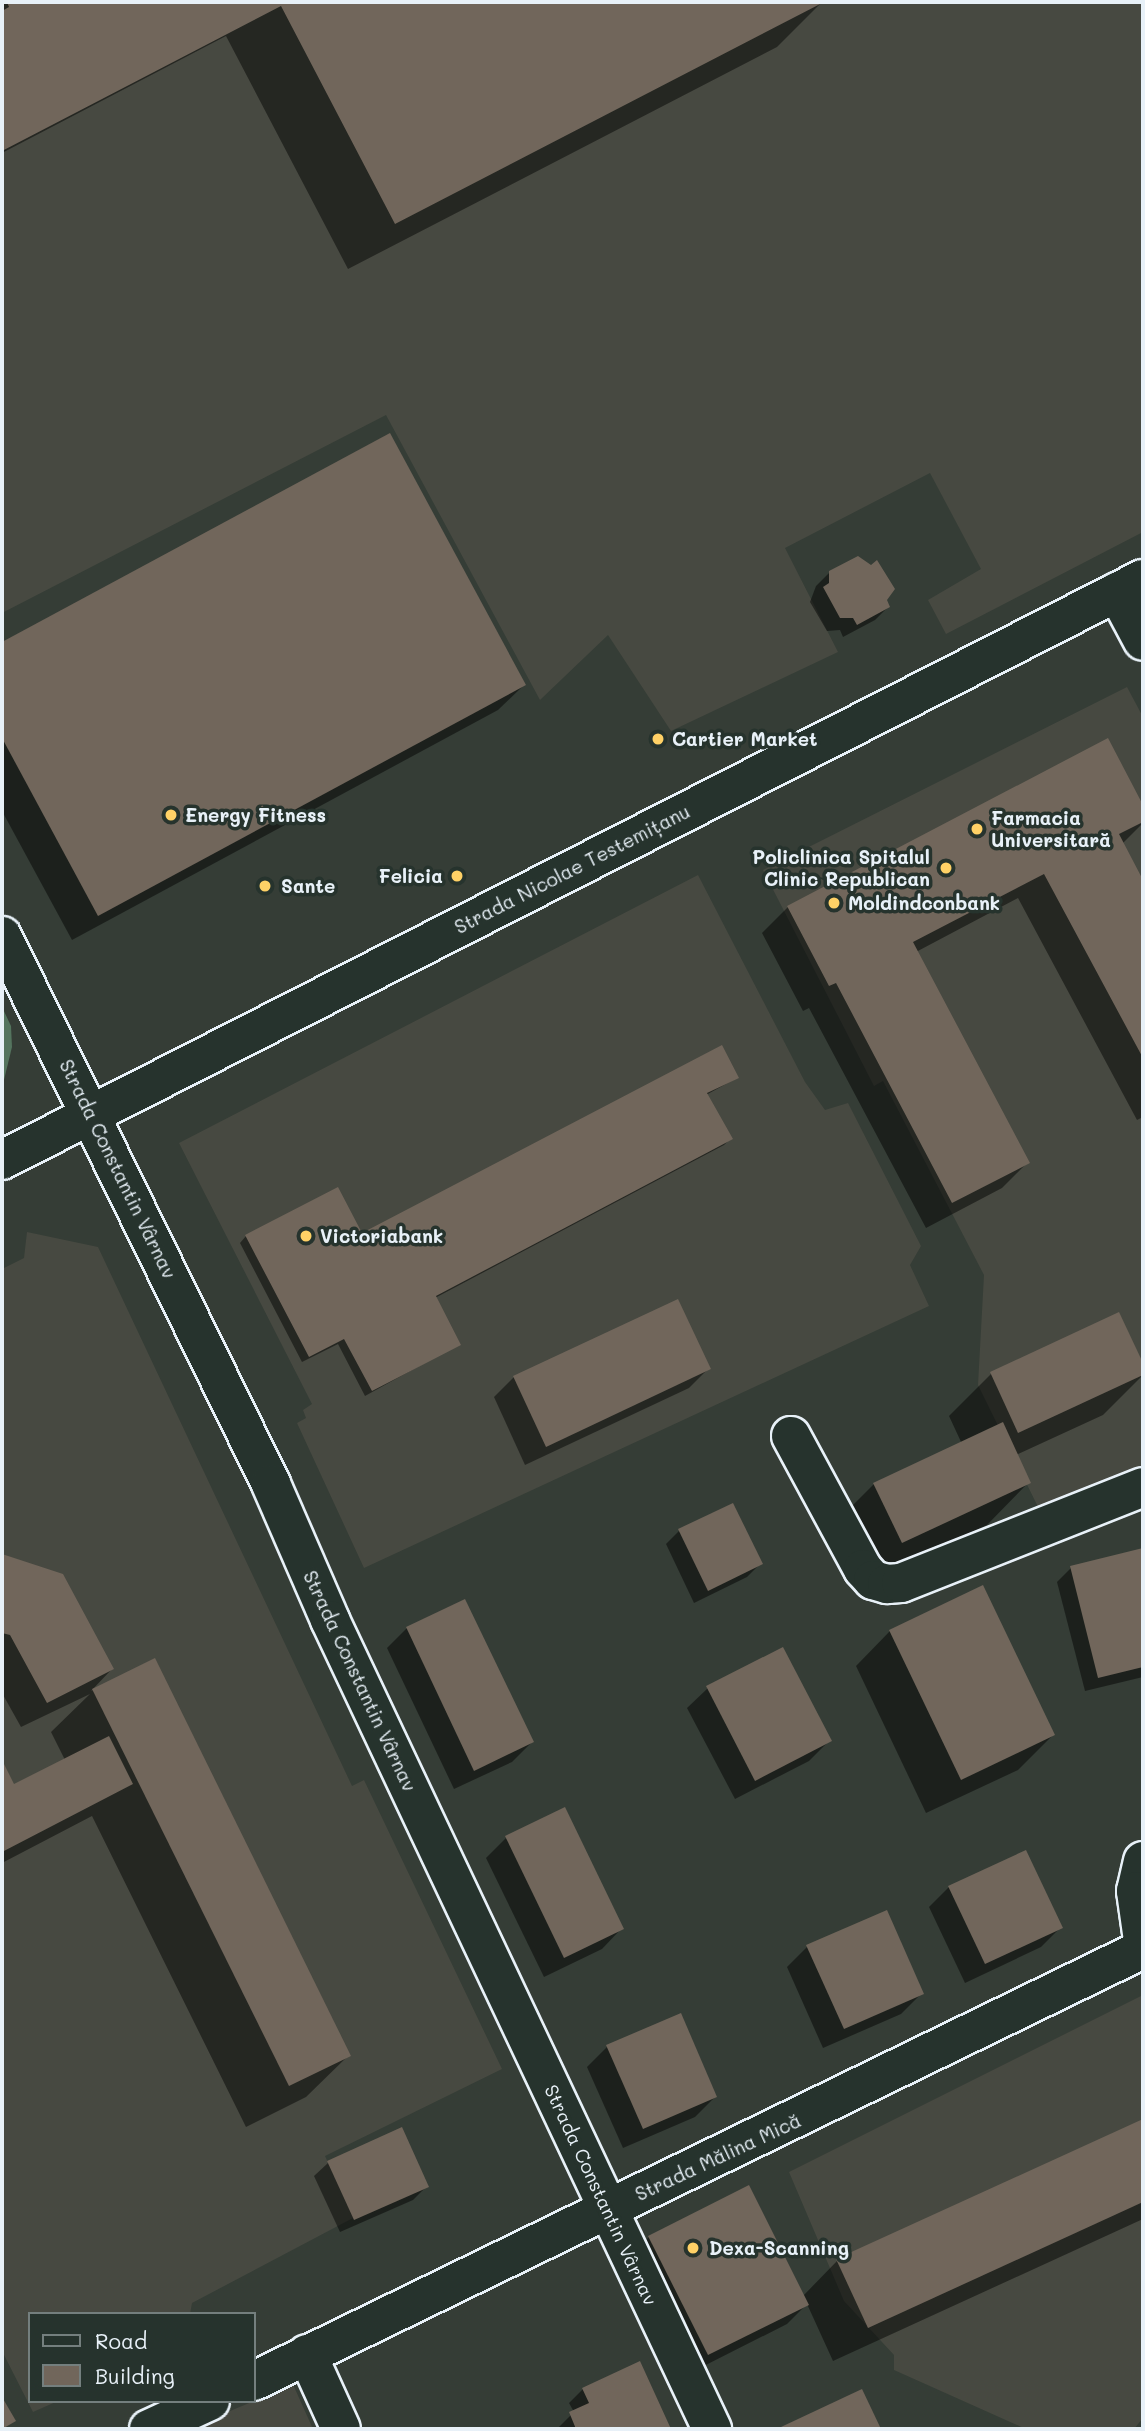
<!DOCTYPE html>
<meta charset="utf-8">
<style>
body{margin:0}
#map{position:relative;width:1145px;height:2431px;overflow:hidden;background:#353d36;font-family:Mali,sans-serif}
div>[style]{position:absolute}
.built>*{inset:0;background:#474941}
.green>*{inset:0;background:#54745e}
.shadow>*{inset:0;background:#0007}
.building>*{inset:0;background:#71665b}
.roads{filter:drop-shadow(2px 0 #e8f1f8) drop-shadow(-2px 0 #e8f1f8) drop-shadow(0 2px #e8f1f8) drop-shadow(0 -2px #e8f1f8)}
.minor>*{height:38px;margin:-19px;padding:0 19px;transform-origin:19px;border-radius:19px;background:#26332d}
.secondary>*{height:38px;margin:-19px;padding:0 19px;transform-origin:19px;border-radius:19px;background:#26332d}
.dots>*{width:19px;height:19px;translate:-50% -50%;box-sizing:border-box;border:4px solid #26332d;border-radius:50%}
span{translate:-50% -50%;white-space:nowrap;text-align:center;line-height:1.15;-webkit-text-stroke:7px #26332d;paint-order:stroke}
.poi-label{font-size:19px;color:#e8f1f8;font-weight:700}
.left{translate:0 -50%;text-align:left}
.right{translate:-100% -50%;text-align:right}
.street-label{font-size:19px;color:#e8f1f8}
.frame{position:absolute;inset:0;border:4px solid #e8f1f8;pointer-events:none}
.legend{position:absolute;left:28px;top:2312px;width:228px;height:91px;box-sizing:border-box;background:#26332d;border:2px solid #747f7e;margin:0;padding:9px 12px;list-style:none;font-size:21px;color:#e8f1f8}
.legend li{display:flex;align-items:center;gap:14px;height:35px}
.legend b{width:35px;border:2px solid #747f7e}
</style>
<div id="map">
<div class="built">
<div style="clip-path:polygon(2px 2px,1143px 2px,1143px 532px,946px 634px,928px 600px,981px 569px,930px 473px,785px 548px,838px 652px,671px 731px,608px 635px,540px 700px,386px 415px,2px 613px)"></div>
<div style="clip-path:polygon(1127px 687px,1143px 717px,1143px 1474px,1042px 1515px,978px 1385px,984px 1275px,883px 1081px,874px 1086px,763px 870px)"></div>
<div style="clip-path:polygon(698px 875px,805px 1082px,825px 1110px,848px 1103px,921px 1246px,910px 1265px,929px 1306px,364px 1568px,297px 1423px,306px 1418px,303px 1410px,312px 1404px,179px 1143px)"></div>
<div style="clip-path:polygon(27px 1232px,98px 1247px,352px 1786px,364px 1780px,502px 2069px,325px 2156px,353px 2218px,192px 2303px,190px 2314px,30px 2314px,30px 2401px,58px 2401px,33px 2412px,2px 2351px,2px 1269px,24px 1258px)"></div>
<div style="clip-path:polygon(1143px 1995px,1143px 2418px,1134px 2429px,1026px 2429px,894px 2370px,894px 2355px,844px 2301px,789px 2172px)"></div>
<div style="clip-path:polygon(291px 2380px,313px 2429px,187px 2429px,254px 2401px)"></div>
</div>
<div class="green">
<div style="clip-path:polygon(2px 1007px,11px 1026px,12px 1047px,2px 1088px)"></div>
</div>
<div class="shadow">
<div style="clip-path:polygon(2px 2px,822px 2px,777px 47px,348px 269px,226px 36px,2px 153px)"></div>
<div style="clip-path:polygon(389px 436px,524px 685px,498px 710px,72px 940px,2px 811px,2px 644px)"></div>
<div style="clip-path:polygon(830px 572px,885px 600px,888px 607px,875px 620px,843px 637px,840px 630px,827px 631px,810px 602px,816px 586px)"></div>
<div style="clip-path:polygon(1108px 740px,1143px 808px,1143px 823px,1122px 844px,1143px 884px,1143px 1117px,1137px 1120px,1018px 898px,916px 952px,1028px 1162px,1002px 1188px,926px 1228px,809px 1008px,803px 1011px,762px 933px,788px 907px)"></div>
<div style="clip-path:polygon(737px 1078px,706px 1095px,730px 1139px,724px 1145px,435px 1298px,459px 1344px,365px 1396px,338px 1344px,302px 1362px,240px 1243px,246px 1236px,361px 1236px)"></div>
<div style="clip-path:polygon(677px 1301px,709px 1368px,689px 1388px,525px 1465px,494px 1397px,514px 1377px)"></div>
<div style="clip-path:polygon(1119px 1314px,1143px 1375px,1103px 1415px,1016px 1455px,1029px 1482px,987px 1525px,859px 1584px,832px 1526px,874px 1484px,962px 1444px,949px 1416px,991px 1374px)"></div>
<div style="clip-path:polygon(679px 1531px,761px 1563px,747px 1577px,694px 1603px,666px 1544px)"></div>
<div style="clip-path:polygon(1143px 1550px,1143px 1677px,1085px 1691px,1057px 1582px,1071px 1568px)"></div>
<div style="clip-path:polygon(2px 1555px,61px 1575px,112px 1669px,91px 1691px,154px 1660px,349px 2055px,306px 2097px,246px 2127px,92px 1816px,2px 1863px,2px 1764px,13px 1787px,65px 1760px,51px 1732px,90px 1694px,21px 1727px,2px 1693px)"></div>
<div style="clip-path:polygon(407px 1628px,532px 1742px,512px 1762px,454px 1789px,387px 1648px)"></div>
<div style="clip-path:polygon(890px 1631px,1053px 1735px,1018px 1770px,926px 1813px,856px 1666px)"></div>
<div style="clip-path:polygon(708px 1688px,829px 1741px,809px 1761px,735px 1799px,687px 1708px)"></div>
<div style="clip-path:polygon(506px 1838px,622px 1928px,602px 1949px,544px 1977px,486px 1858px)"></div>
<div style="clip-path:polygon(949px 1887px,1061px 1927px,1041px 1947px,965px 1983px,929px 1907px)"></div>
<div style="clip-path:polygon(807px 1947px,921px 1994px,901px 2014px,823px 2048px,787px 1967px)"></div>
<div style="clip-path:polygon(607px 2047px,715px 2097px,695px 2117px,623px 2148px,587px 2067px)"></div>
<div style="clip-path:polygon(1143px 2121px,1143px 2219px,833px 2361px,807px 2304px,787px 2324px,688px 2374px,629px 2257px,649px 2237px,803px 2296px,837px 2261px)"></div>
<div style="clip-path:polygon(401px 2130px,427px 2186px,413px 2200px,340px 2232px,314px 2176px,328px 2163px)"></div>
<div style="clip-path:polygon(639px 2364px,669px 2429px,557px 2429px,574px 2412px,569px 2403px,583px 2389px)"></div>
<div style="clip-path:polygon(861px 2391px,879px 2429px,781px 2429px,782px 2428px)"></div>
</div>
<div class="building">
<div style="clip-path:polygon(7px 2px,824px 2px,395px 224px,281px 6px,2px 151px,2px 11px,9px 7px)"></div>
<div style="clip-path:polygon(390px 433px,526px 685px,98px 916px,2px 738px,2px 642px)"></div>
<div style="clip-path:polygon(858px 556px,871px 565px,877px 560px,895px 589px,887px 600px,890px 607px,857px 625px,853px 618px,840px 618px,823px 587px,829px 583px,829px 571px)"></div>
<div style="clip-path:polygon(1108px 738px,1143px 805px,1143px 822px,1119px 834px,1143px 880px,1143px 1058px,1044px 874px,913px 942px,1030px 1163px,952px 1203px,836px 983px,829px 986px,787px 906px)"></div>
<div style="clip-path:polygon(722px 1045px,739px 1078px,707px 1093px,733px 1139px,436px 1296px,461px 1345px,372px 1391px,344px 1339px,309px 1357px,245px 1235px,338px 1187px,362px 1233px)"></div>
<div style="clip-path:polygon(678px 1299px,711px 1369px,546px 1447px,513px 1376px)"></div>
<div style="clip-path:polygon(1119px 1312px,1143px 1363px,1143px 1375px,1018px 1433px,990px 1372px)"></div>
<div style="clip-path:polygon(1003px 1422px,1031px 1483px,902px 1543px,873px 1483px)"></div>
<div style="clip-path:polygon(733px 1503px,763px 1564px,708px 1591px,678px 1529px)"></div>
<div style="clip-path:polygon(1143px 1548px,1143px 1667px,1098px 1678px,1070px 1566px)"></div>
<div style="clip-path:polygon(2px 1554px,63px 1574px,114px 1669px,47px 1703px,10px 1635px,2px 1633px)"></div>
<div style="clip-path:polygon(983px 1585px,1055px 1735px,961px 1780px,889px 1630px)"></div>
<div style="clip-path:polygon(465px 1599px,534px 1742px,474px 1771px,406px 1627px)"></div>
<div style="clip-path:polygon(783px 1647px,832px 1741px,755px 1781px,706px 1686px)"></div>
<div style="clip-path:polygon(155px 1658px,351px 2056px,289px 2086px,92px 1689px)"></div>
<div style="clip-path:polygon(109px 1736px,133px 1784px,2px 1852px,2px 1760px,14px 1784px)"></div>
<div style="clip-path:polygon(565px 1807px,624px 1929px,564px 1958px,505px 1836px)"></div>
<div style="clip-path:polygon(1026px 1850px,1063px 1928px,985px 1964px,948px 1886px)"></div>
<div style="clip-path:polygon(887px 1910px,924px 1994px,844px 2029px,806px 1945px)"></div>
<div style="clip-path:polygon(681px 2013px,717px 2097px,643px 2129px,606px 2045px)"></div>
<div style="clip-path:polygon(1143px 2119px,1143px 2202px,868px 2328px,836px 2259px)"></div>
<div style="clip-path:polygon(402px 2127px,429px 2187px,354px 2220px,327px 2161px)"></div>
<div style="clip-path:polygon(749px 2185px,809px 2305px,708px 2355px,648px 2236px)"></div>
<div style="clip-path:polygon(640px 2361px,671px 2429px,576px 2429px,569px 2412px,589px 2403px,582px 2388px)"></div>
<div style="clip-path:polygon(862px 2389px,881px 2429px,782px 2429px,781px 2427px)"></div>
<div style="clip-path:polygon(2px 2397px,16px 2421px,2px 2429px)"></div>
</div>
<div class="roads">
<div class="minor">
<div style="left:1117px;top:592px;width:55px;rotate:62deg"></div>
<div style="left:2px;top:936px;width:610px;rotate:63.85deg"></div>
<div style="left:271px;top:1484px;width:148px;rotate:66.5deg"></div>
<div style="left:330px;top:1620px;width:895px;rotate:64.72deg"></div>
<div style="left:791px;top:1436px;width:151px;rotate:61.6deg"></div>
<div style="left:863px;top:1569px;width:15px;rotate:48deg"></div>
<div style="left:873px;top:1580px;width:15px;rotate:16deg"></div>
<div style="left:887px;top:1584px;width:14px;rotate:-4deg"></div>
<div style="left:901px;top:1583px;width:260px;rotate:-21.6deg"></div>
<div style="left:1143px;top:1861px;width:31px;rotate:103deg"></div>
<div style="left:1136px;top:1891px;width:49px;rotate:81.9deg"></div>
<div style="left:307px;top:2354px;width:82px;rotate:65.6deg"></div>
<div style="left:254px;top:2381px;width:988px;rotate:-25.92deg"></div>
<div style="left:149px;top:2429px;width:67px;rotate:-24.7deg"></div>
</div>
<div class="secondary">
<div style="left:2px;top:1160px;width:1280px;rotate:-26.99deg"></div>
</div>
</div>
<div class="dots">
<div style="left:658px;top:739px;background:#ffd166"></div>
<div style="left:171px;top:815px;background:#ffd166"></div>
<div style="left:977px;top:829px;background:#ffd166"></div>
<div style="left:946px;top:868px;background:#ffd166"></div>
<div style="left:457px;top:876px;background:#ffd166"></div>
<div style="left:265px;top:886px;background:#ffd166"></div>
<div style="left:834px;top:903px;background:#ffd166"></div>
<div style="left:306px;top:1236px;background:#ffd166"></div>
<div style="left:693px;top:2248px;background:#ffd166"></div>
</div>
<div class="poi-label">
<span class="left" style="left:672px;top:739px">Cartier Market</span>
<span class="left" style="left:185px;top:815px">Energy Fitness</span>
<span class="left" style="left:991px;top:829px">Farmacia<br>Universitară</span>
<span class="right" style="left:930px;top:868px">Policlinica Spitalul<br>Clinic Republican</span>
<span class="right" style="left:443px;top:876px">Felicia</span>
<span class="left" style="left:281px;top:886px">Sante</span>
<span class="left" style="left:848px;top:903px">Moldindconbank</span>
<span class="left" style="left:320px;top:1236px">Victoriabank</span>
<span class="left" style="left:709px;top:2248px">Dexa-Scanning</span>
</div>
<div class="street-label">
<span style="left:572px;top:869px;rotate:-27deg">Strada Nicolae Testemițanu</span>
<span style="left:118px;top:1169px;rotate:64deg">Strada Constantin Vârnav</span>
<span style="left:360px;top:1681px;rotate:65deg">Strada Constantin Vârnav</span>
<span style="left:718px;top:2157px;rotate:-25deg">Strada Mălina Mică</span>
<span style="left:601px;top:2195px;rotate:65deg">Strada Constantin Vârnav</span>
</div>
<div class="frame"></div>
<ul class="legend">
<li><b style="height:9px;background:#26332d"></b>Road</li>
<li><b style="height:19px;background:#71665b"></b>Building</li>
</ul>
</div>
